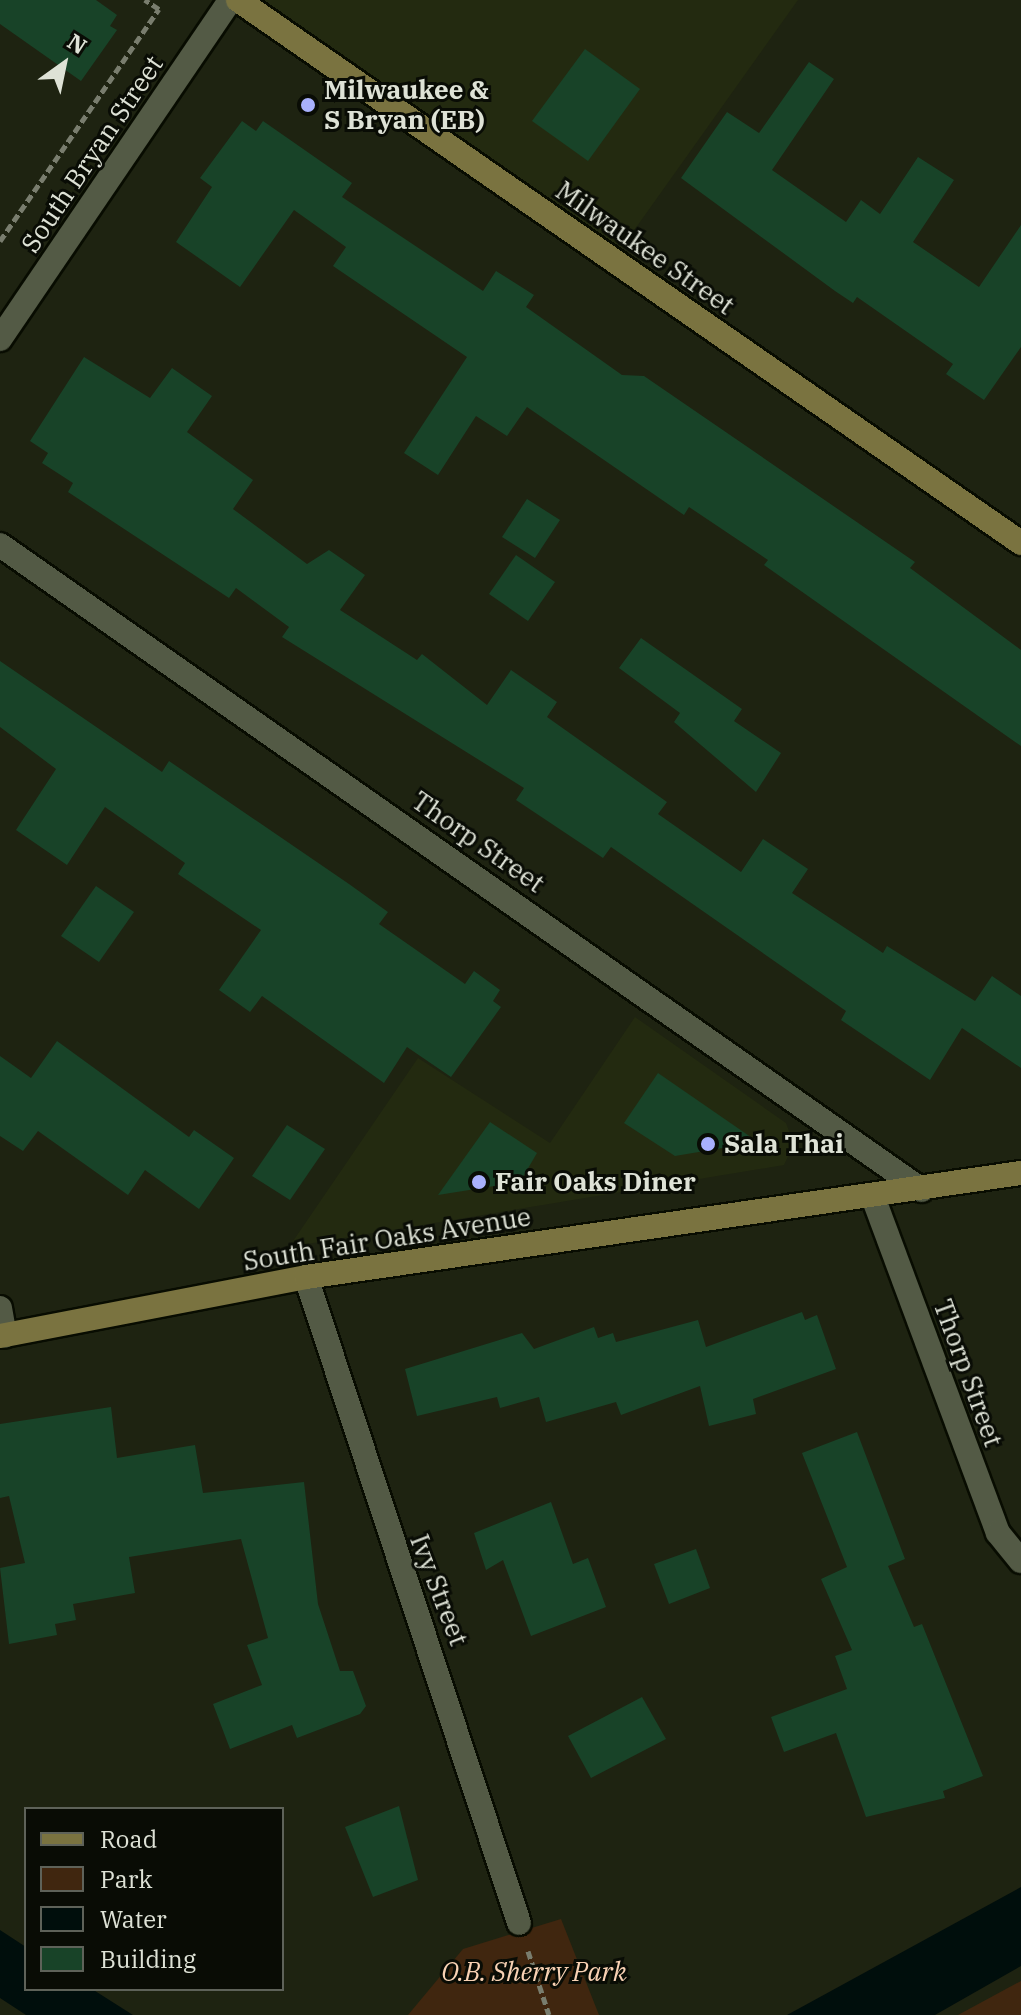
<!DOCTYPE html>
<style>
body{margin:0}
#map{position:relative;width:1021px;height:2015px;overflow:hidden;background:#1e2311;font-family:"IBM Plex Serif",serif}
div>[style]{position:absolute}
.built>*{inset:0;background:#232a10}
.green>*{inset:0;background:#40260f}
.water>*{inset:0;background:#000e0c}
.building>*{inset:0;background:#184328}
.path>*{height:5px;margin-top:-2.5px;transform-origin:0;background:repeating-linear-gradient(90deg,#797d6e 0 8px,transparent 0 12px)}
.roads{filter:drop-shadow(2px 0 #080c01) drop-shadow(-2px 0 #080c01) drop-shadow(0 2px #080c01) drop-shadow(0 -2px #080c01)}
.street>*{height:24px;margin:-12px;padding:0 12px;transform-origin:12px;border-radius:12px;background:#535a45}
.secondary>*{height:24px;margin:-12px;padding:0 12px;transform-origin:12px;border-radius:12px;background:#7a7340}
.dots>*{width:22px;height:22px;translate:-50% -50%;box-sizing:border-box;border:4px solid #090c05;border-radius:50%}
span{translate:-50% -50%;white-space:nowrap;text-align:center;line-height:1.15;-webkit-text-stroke:6px #090c05;paint-order:stroke}
.poi-label{font-size:26px;color:#dee2d6;font-weight:700}
.left{translate:0 -50%;text-align:left}
.street-label{font-size:26px;color:#dee2d6}
.park-label{font-size:26px;color:#f9d2b4;font-style:italic}
.legend{position:absolute;left:24px;top:1807px;width:260px;height:184px;box-sizing:border-box;background:#090c05;border:2px solid #5e6259;margin:0;padding:10px 14px;list-style:none;font-size:24px;color:#dee2d6}
.legend li{display:flex;align-items:center;gap:16px;height:40px}
.legend b{width:40px;border:2px solid #5e6259}
.north{position:absolute;left:24px;top:24px;width:80px;height:80px;-webkit-text-stroke:6px #090c05;paint-order:stroke;rotate:33deg;font-size:22px;font-weight:700;line-height:32px;text-align:center;color:#dee2d6}
.north::after{content:'';display:block;margin:auto;width:28px;height:36px;background:#dee2d6;clip-path:polygon(50% 0,100% 100%,50% 72%,0 100%)}
</style>
<div id="map">
<div class="built">
<div style="clip-path:polygon(238px 0,798px 0,613px 260px)"></div>
<div style="clip-path:polygon(635px 1017px,786px 1123px,794px 1144px,784px 1165px,289px 1247px,418px 1058px,550px 1143px)"></div>
</div>
<div class="green">
<div style="clip-path:polygon(561px 1919px,599px 2015px,408px 2015px,463px 1949px)"></div>
<div style="clip-path:polygon(1021px 1981px,1021px 2015px,958px 2015px)"></div>
</div>
<div class="water">
<div style="clip-path:polygon(1021px 1887px,1021px 1966px,935px 2015px,787px 2015px)"></div>
<div style="clip-path:polygon(0 1930px,26px 1947px,26px 1989px,92px 1989px,133px 2015px,26px 2015px,0 1998px)"></div>
</div>
<div class="building">
<div style="clip-path:polygon(0 0,96px 0,117px 15px,110px 26px,117px 30px,81px 81px,0 24px)"></div>
<div style="clip-path:polygon(585px 49px,640px 89px,588px 161px,532px 121px)"></div>
<div style="clip-path:polygon(809px 62px,834px 79px,772px 170px,846px 222px,861px 200px,880px 214px,918px 157px,954px 180px,913px 242px,979px 287px,1021px 225px,1021px 347px,984px 400px,946px 374px,953px 364px,857px 297px,853px 303px,835px 291px,681px 178px,727px 112px,759px 133px)"></div>
<div style="clip-path:polygon(242px 121px,256px 131px,263px 121px,352px 183px,342px 197px,483px 291px,496px 271px,534px 295px,526px 307px,622px 375px,644px 376px,915px 562px,910px 568px,1021px 650px,1021px 746px,764px 565px,768px 560px,689px 507px,684px 515px,527px 407px,507px 436px,476px 416px,438px 475px,404px 453px,467px 357px,333px 266px,346px 247px,294px 210px,240px 287px,176px 242px,212px 187px,200px 178px)"></div>
<div style="clip-path:polygon(84px 357px,150px 398px,172px 368px,212px 396px,187px 432px,253px 480px,233px 509px,307px 564px,329px 550px,365px 575px,340px 610px,417px 660px,422px 654px,487px 705px,511px 670px,557px 702px,547px 717px,667px 802px,658px 814px,741px 872px,763px 839px,808px 869px,792px 893px,883px 953px,887px 946px,975px 1001px,992px 976px,1021px 996px,1021px 1068px,962px 1028px,930px 1080px,841px 1020px,846px 1011px,611px 847px,603px 858px,516px 800px,524px 788px,282px 637px,289px 627px,236px 588px,229px 598px,68px 492px,73px 483px,42px 463px,48px 453px,30px 441px)"></div>
<div style="clip-path:polygon(527px 499px,560px 520px,535px 558px,502px 537px)"></div>
<div style="clip-path:polygon(516px 555px,555px 582px,528px 621px,489px 594px)"></div>
<div style="clip-path:polygon(641px 638px,742px 709px,734px 721px,781px 753px,756px 792px,674px 722px,680px 713px,619px 668px)"></div>
<div style="clip-path:polygon(0 661px,162px 772px,169px 761px,349px 884px,388px 912px,379px 924px,465px 984px,474px 971px,500px 990px,493px 1001px,501px 1007px,451px 1077px,407px 1047px,384px 1083px,262px 996px,250px 1012px,219px 990px,261px 930px,178px 874px,185px 863px,105px 807px,67px 865px,16px 830px,56px 769px,0 727px)"></div>
<div style="clip-path:polygon(96px 886px,134px 912px,99px 962px,61px 936px)"></div>
<div style="clip-path:polygon(57px 1041px,189px 1137px,194px 1130px,234px 1158px,199px 1209px,145px 1170px,128px 1195px,38px 1131px,23px 1151px,0 1136px,0 1056px,31px 1078px)"></div>
<div style="clip-path:polygon(658px 1073px,758px 1142px,675px 1156px,624px 1123px)"></div>
<div style="clip-path:polygon(490px 1122px,537px 1153px,520px 1182px,438px 1195px)"></div>
<div style="clip-path:polygon(287px 1125px,325px 1149px,290px 1200px,252px 1176px)"></div>
<div style="clip-path:polygon(802px 1312px,805px 1320px,817px 1315px,836px 1369px,753px 1399px,756px 1414px,709px 1426px,700px 1386px,621px 1415px,616px 1402px,546px 1422px,539px 1397px,500px 1408px,497px 1397px,417px 1416px,405px 1369px,522px 1333px,534px 1349px,594px 1327px,598px 1338px,613px 1333px,616px 1342px,698px 1320px,706px 1347px)"></div>
<div style="clip-path:polygon(111px 1407px,117px 1458px,195px 1445px,203px 1493px,304px 1482px,318px 1604px,340px 1671px,353px 1671px,366px 1706px,360px 1714px,297px 1738px,292px 1725px,230px 1749px,213px 1704px,262px 1685px,247px 1645px,268px 1638px,241px 1539px,129px 1557px,135px 1593px,73px 1604px,76px 1620px,55px 1624px,57px 1635px,9px 1644px,0 1568px,25px 1563px,9px 1496px,0 1498px,0 1424px)"></div>
<div style="clip-path:polygon(857px 1432px,905px 1559px,888px 1566px,914px 1627px,922px 1624px,983px 1776px,943px 1791px,945px 1798px,866px 1817px,836px 1733px,784px 1752px,771px 1717px,847px 1689px,835px 1656px,852px 1650px,821px 1579px,847px 1567px,802px 1453px)"></div>
<div style="clip-path:polygon(551px 1502px,573px 1564px,588px 1558px,606px 1607px,531px 1636px,503px 1560px,486px 1570px,474px 1533px)"></div>
<div style="clip-path:polygon(696px 1549px,710px 1588px,669px 1604px,654px 1564px)"></div>
<div style="clip-path:polygon(642px 1697px,666px 1739px,591px 1778px,568px 1736px)"></div>
<div style="clip-path:polygon(399px 1806px,418px 1880px,373px 1897px,345px 1827px)"></div>
</div>
<div class="path">
<div style="left:0;top:241px;width:281px;rotate:-55.6deg"></div>
<div style="left:159px;top:9px;width:17px;rotate:-147deg"></div>
<div style="left:528px;top:1951px;width:67px;rotate:71.8deg"></div>
</div>
<div class="roads">
<div class="street">
<div style="left:0;top:339px;width:410px;rotate:-55.8deg"></div>
<div style="left:0;top:545px;width:1125px;rotate:34.98deg"></div>
<div style="left:873px;top:1197px;width:358px;rotate:69.6deg"></div>
<div style="left:998px;top:1533px;width:36px;rotate:51deg"></div>
<div style="left:306px;top:1277px;width:680px;rotate:71.75deg"></div>
<div style="left:0;top:1308px;width:28px;rotate:80deg"></div>
</div>
<div class="secondary">
<div style="left:238px;top:0;width:953px;rotate:34.74deg"></div>
<div style="left:0;top:1336px;width:312px;rotate:-10.9deg"></div>
<div style="left:306px;top:1277px;width:723px;rotate:-8.28deg"></div>
</div>
</div>
<div class="dots">
<div style="left:308px;top:105px;background:#a8b0fc"></div>
<div style="left:708px;top:1144px;background:#a8b0fc"></div>
<div style="left:479px;top:1182px;background:#a8b0fc"></div>
</div>
<div class="poi-label">
<span class="left" style="left:324px;top:105px">Milwaukee &amp;<br>S Bryan (EB)</span>
<span class="left" style="left:724px;top:1144px">Sala Thai</span>
<span class="left" style="left:495px;top:1182px">Fair Oaks Diner</span>
</div>
<div class="street-label">
<span style="left:92px;top:154px;rotate:-56deg">South Bryan Street</span>
<span style="left:645px;top:248px;rotate:35deg">Milwaukee Street</span>
<span style="left:478px;top:842px;rotate:35deg">Thorp Street</span>
<span style="left:387px;top:1239px;rotate:-9deg">South Fair Oaks Avenue</span>
<span style="left:968px;top:1373px;rotate:70deg">Thorp Street</span>
<span style="left:439px;top:1590px;rotate:69deg">Ivy Street</span>
</div>
<div class="park-label">
<span style="left:534px;top:1972px">O.B. Sherry Park</span>
</div>
<ul class="legend">
<li><b style="height:10px;background:#7a7340"></b>Road</li>
<li><b style="height:22px;background:#40260f"></b>Park</li>
<li><b style="height:22px;background:#000e0c"></b>Water</li>
<li><b style="height:22px;background:#184328"></b>Building</li>
</ul>
<div class="north">N</div>
</div>
